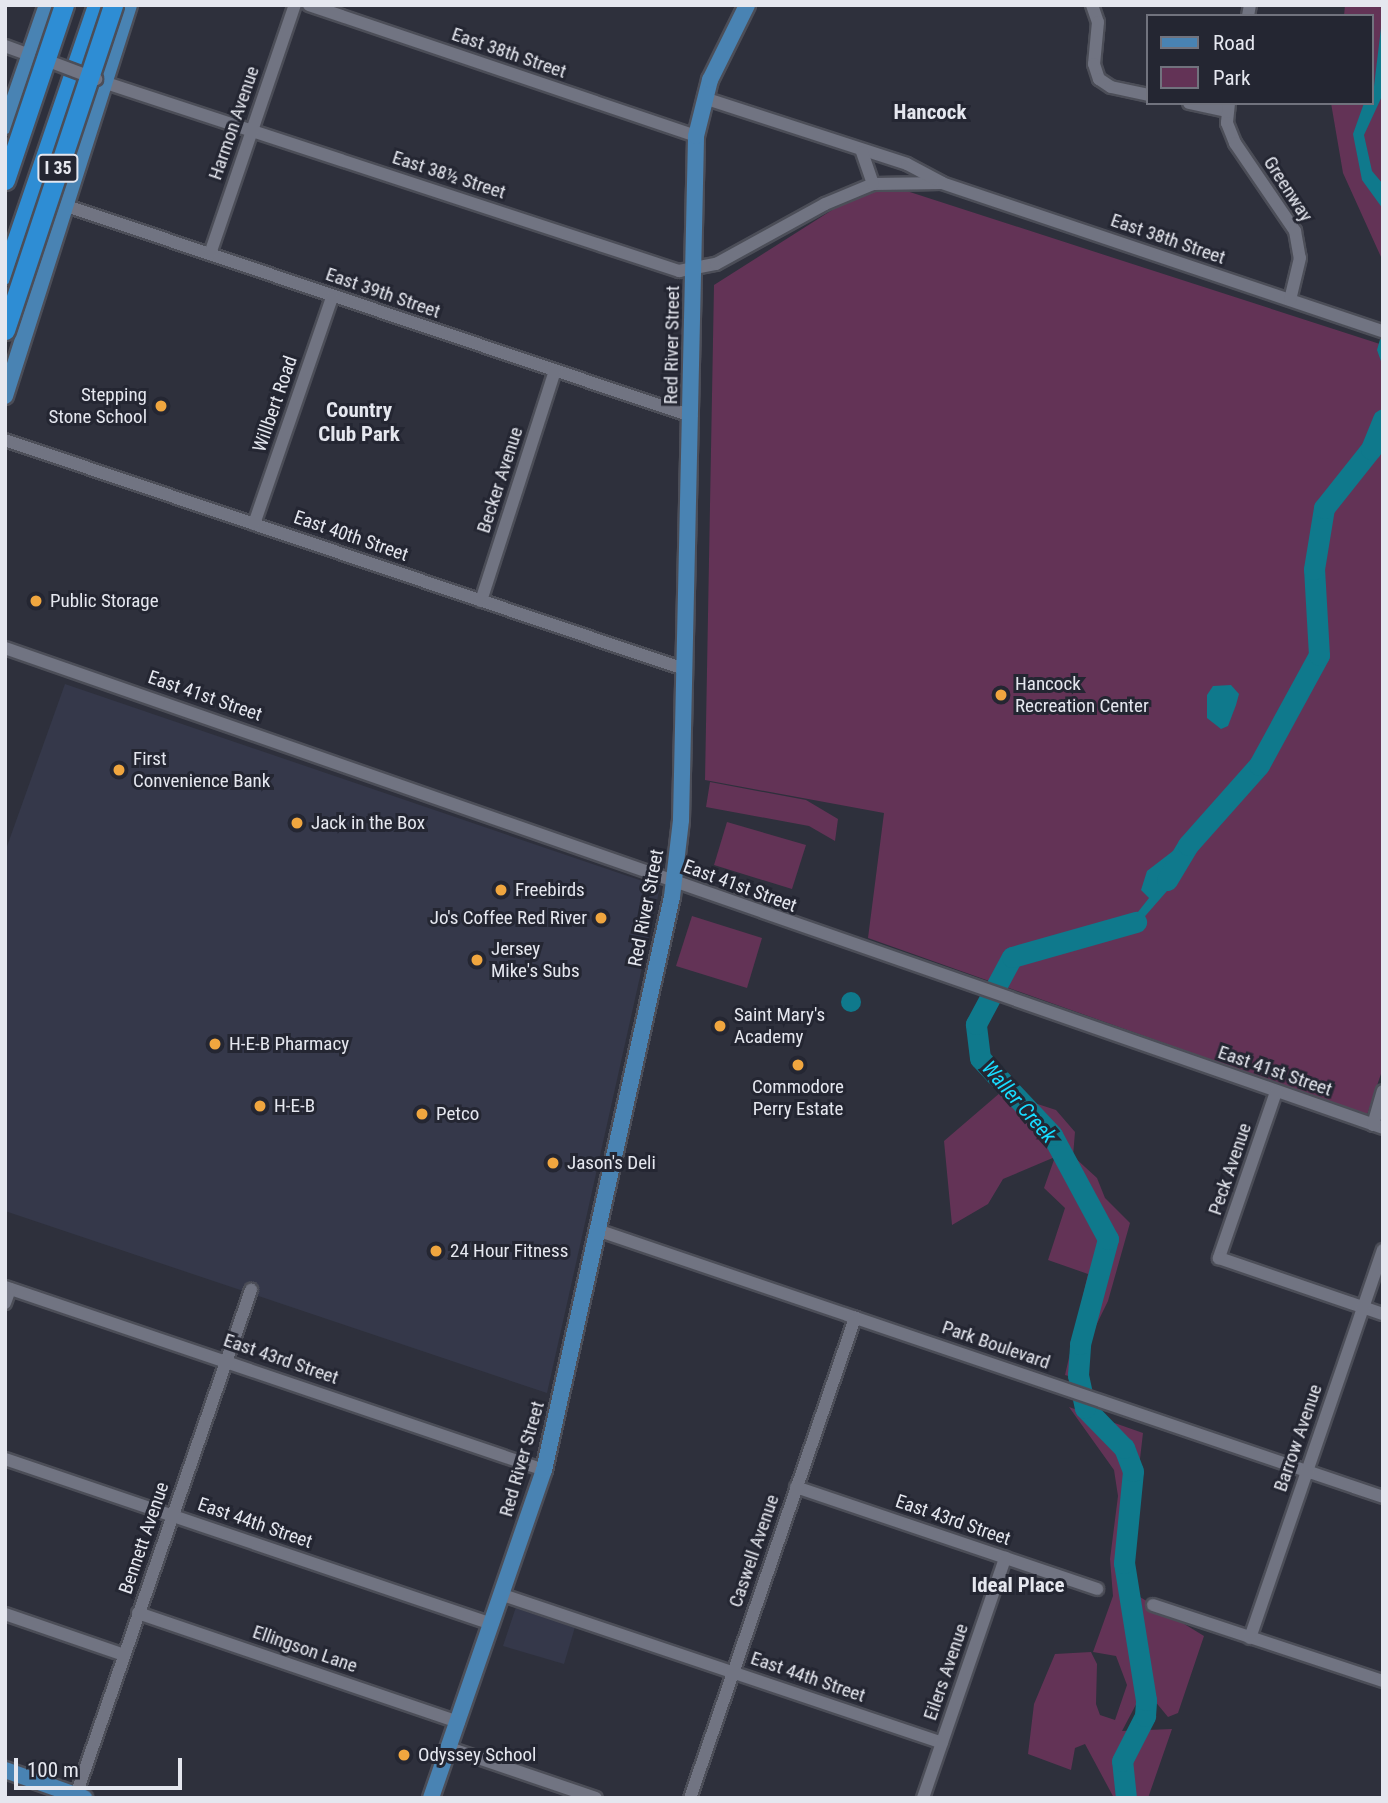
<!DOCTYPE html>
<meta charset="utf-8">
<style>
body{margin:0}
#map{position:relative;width:1388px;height:1803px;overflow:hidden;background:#2e303c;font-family:"Roboto Condensed",sans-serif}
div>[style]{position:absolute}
.built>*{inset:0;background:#35384a}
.green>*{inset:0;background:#633356}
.water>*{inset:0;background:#0f798c}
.round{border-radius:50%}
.river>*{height:21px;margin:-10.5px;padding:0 10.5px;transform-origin:10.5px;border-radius:10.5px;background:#0f798c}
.roads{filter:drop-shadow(2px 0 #4c4e58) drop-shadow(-2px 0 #4c4e58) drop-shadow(0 2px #4c4e58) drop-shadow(0 -2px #4c4e58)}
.minor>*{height:12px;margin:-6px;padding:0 6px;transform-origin:6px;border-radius:6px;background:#717482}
.major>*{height:16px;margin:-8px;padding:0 8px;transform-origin:8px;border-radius:8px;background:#4983b3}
.highway>*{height:19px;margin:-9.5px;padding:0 9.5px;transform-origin:9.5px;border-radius:9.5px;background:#2e8dd4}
.bridges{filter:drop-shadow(2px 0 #4c4e58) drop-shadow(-2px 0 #4c4e58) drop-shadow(0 2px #4c4e58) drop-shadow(0 -2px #4c4e58)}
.minor-bridge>*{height:12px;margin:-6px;padding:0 6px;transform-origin:6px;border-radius:6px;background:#717482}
.highway-bridge>*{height:19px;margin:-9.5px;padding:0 9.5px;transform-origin:9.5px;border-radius:9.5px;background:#2e8dd4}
.dots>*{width:19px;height:19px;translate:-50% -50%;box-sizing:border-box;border:4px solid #242632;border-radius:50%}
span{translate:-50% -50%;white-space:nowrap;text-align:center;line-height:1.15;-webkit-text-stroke:6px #242632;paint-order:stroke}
.shield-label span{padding:2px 5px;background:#242632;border:2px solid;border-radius:5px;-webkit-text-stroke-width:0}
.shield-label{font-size:18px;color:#e5e7ef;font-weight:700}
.street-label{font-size:19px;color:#e5e7ef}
.poi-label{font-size:19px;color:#e5e7ef}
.right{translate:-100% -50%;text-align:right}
.left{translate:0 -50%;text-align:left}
.neighbourhood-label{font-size:21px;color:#e5e7ef;font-weight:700}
.water-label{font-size:21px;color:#18dcff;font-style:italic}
.frame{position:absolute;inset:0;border:7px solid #e5e7ef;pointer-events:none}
.legend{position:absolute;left:1146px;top:14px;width:228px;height:91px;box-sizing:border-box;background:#242632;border:2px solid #71737e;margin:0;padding:9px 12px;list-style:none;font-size:21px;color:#e5e7ef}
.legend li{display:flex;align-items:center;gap:14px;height:35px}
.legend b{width:35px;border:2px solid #71737e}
.scale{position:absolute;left:14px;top:1758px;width:168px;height:32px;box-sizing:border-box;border:4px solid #e5e7ef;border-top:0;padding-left:9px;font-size:21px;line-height:24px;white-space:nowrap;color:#e5e7ef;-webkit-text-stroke:5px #242632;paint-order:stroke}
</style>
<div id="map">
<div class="built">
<div style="clip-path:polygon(65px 684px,660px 887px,547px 1393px,5px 1211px,5px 852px)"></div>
<div style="clip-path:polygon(516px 1607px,575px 1627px,564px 1664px,503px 1646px)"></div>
</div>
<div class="green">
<div style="clip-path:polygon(1345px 5px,1383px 5px,1383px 316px,1381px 257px,1343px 173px,1331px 103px,1372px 103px,1372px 16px,1344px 16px)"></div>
<div style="clip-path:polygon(882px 183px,1383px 345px,1383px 1068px,1367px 1115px,868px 938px,884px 813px,705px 780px,714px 285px,873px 184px)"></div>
<div style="clip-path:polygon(710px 782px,806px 800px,838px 819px,835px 841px,809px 826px,706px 807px)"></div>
<div style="clip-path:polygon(727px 822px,806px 845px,792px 889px,714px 865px)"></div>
<div style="clip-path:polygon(692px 916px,762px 938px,747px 988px,676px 966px)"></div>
<div style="clip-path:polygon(1001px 1092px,1056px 1110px,1075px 1132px,1073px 1156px,1097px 1178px,1105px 1198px,1130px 1223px,1108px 1301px,1087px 1344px,1086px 1381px,1065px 1375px,1088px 1274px,1048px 1260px,1065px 1208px,1044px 1188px,1055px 1157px,1003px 1179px,988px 1204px,952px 1225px,944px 1141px)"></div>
<div style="clip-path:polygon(1069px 1407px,1143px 1433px,1129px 1554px,1135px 1594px,1204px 1636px,1178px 1713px,1168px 1717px,1154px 1700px,1141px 1695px,1122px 1731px,1172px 1729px,1148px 1798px,1114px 1798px,1085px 1744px,1075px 1748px,1071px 1770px,1028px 1754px,1034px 1704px,1055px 1654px,1091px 1652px,1097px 1664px,1096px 1704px,1100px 1715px,1115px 1720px,1127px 1685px,1116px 1656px,1093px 1652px,1113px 1596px,1110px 1559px,1118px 1496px,1114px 1470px)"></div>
</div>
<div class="water">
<div style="clip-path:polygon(1383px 11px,1383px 94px,1364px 135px,1372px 171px,1383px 184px,1383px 209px,1362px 180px,1353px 134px,1364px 103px,1372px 103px)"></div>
<div style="clip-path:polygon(1383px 329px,1383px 435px,1345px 495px,1340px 482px,1381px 419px,1382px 364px,1377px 350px)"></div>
<div style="clip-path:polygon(1335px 490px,1339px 500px,1328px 515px,1322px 552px,1317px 555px,1313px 545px,1319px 514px)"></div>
<div style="clip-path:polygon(1231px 685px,1239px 694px,1236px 705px,1228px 726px,1221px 729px,1207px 718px,1207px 695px,1213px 686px)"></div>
<div style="clip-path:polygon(1173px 851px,1185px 859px,1187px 868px,1133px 930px,1110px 936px,1110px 927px,1134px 917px,1149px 898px,1141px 890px,1147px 871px)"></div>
<div class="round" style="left:841px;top:992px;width:20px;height:20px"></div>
</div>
<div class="river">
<div style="left:1167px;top:880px;width:41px;rotate:-59deg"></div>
<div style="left:1188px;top:845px;width:107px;rotate:-48.4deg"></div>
<div style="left:1259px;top:765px;width:125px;rotate:-61.4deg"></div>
<div style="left:1319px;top:655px;width:86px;rotate:-93.3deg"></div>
<div style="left:1314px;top:569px;width:62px;rotate:-80.7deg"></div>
<div style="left:1324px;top:508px;width:75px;rotate:-51.5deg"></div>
<div style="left:1371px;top:449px;width:32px;rotate:-68deg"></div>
<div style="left:1126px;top:1798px;width:37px;rotate:-96deg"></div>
<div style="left:1122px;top:1761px;width:51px;rotate:-62.9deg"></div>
<div style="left:1145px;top:1716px;width:16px;rotate:-86deg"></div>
<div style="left:1146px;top:1700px;width:139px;rotate:-99.1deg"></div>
<div style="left:1124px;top:1563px;width:92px;rotate:-84.4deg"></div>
<div style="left:1133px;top:1471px;width:25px;rotate:-111deg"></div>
<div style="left:1124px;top:1448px;width:56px;rotate:-134.3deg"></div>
<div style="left:1085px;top:1408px;width:34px;rotate:-102deg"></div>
<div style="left:1078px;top:1375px;width:31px;rotate:-86deg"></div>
<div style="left:1080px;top:1344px;width:109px;rotate:-75.1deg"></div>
<div style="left:1108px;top:1239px;width:118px;rotate:-118.3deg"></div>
<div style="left:1052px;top:1135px;width:105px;rotate:-133.1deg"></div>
<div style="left:980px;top:1058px;width:34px;rotate:-97deg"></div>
<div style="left:976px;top:1024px;width:76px;rotate:-61.8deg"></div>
<div style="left:1012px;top:957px;width:129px;rotate:-15.8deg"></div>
</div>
<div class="roads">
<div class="minor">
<div style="left:309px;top:5px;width:409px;rotate:18.7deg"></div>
<div style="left:1092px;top:5px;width:18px;rotate:71deg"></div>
<div style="left:1098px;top:22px;width:42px;rotate:95.4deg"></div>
<div style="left:1094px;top:64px;width:16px;rotate:72deg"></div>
<div style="left:1099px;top:79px;width:14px;rotate:34deg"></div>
<div style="left:1111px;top:87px;width:38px;rotate:12deg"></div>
<div style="left:1248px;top:16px;width:11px;rotate:-80deg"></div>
<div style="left:5px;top:46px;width:33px;rotate:20deg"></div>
<div style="left:97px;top:80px;width:613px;rotate:18.17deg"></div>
<div style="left:679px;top:271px;width:38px;rotate:-11deg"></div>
<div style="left:716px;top:264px;width:124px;rotate:-28.8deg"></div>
<div style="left:825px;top:204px;width:52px;rotate:-22.6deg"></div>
<div style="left:873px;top:184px;width:69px;rotate:-0.8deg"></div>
<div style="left:704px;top:98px;width:213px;rotate:18deg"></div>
<div style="left:907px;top:164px;width:40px;rotate:28deg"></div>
<div style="left:942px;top:183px;width:465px;rotate:18.6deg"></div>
<div style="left:1189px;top:103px;width:39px;rotate:12deg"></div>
<div style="left:1229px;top:103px;width:20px;rotate:96deg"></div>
<div style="left:1227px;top:123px;width:22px;rotate:68deg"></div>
<div style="left:1235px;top:143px;width:107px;rotate:55.7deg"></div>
<div style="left:1295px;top:231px;width:27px;rotate:80deg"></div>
<div style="left:1300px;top:258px;width:43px;rotate:103.4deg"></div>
<div style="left:862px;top:152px;width:34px;rotate:71deg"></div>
<div style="left:64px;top:205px;width:662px;rotate:18.6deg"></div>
<div style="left:210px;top:254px;width:263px;rotate:-71.2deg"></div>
<div style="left:5px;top:440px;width:717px;rotate:18.64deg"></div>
<div style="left:254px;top:524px;width:240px;rotate:-71deg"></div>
<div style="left:481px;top:601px;width:242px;rotate:-72.2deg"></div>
<div style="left:5px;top:648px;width:1459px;rotate:19.2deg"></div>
<div style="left:1276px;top:1092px;width:176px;rotate:109deg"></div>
<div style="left:1219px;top:1258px;width:173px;rotate:18.9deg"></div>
<div style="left:1373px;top:1125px;width:35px;rotate:-74deg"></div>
<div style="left:597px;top:1230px;width:830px;rotate:18.76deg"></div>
<div style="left:5px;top:1287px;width:569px;rotate:18.75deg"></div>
<div style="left:5px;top:1303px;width:15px;rotate:-70deg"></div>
<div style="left:5px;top:1459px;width:514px;rotate:18.72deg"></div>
<div style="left:796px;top:1487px;width:318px;rotate:18.7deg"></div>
<div style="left:503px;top:1595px;width:463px;rotate:18.6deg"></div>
<div style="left:1153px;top:1605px;width:242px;rotate:18.3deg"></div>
<div style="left:138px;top:1613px;width:339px;rotate:18.8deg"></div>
<div style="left:5px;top:1614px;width:126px;rotate:19deg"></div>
<div style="left:1250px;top:1638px;width:410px;rotate:-71.1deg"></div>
<div style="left:449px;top:1748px;width:155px;rotate:18.8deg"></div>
<div style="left:75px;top:1798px;width:538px;rotate:-70.89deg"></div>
<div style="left:690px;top:1798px;width:508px;rotate:-71.03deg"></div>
<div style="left:923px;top:1798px;width:254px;rotate:-71.1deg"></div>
</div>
<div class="major">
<div style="left:5px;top:126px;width:128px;rotate:-70.9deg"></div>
<div style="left:5px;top:396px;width:410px;rotate:-72.4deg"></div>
<div style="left:5px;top:1770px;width:84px;rotate:19.5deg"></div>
<div style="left:431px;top:1798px;width:347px;rotate:-71deg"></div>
<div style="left:544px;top:1470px;width:587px;rotate:-77.41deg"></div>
<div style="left:672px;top:897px;width:78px;rotate:-83.3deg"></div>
<div style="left:681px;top:820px;width:684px;rotate:-88.74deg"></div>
<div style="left:696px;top:136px;width:58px;rotate:-76deg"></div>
<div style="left:710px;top:80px;width:84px;rotate:-63.7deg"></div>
</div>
<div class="highway">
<div style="left:5px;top:274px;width:284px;rotate:-71.1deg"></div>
</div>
</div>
<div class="bridges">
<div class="minor-bridge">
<div style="left:43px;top:59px;width:57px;rotate:20.7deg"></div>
</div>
<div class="highway-bridge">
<div style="left:5px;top:180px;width:185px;rotate:-71.4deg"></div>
<div style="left:5px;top:330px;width:342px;rotate:-71.6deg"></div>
</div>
</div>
<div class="dots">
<div style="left:161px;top:406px;background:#f0a63f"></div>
<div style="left:36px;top:601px;background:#f0a63f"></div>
<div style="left:1001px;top:695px;background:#f0a63f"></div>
<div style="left:119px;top:770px;background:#f0a63f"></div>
<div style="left:297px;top:823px;background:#f0a63f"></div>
<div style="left:501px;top:890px;background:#f0a63f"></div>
<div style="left:601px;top:918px;background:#f0a63f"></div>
<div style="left:477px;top:960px;background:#f0a63f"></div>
<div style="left:720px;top:1026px;background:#f0a63f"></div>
<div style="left:215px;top:1044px;background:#f0a63f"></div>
<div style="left:798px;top:1065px;background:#f0a63f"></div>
<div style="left:260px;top:1106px;background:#f0a63f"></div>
<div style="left:422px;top:1114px;background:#f0a63f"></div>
<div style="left:553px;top:1163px;background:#f0a63f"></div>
<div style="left:436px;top:1251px;background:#f0a63f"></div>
<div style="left:404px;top:1755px;background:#f0a63f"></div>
</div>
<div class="shield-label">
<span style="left:58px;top:168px">I 35</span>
</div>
<div class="street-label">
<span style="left:509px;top:53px;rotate:19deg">East 38th Street</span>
<span style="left:234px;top:123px;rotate:-71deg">Harmon Avenue</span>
<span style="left:449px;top:175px;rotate:18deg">East 38½ Street</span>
<span style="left:1288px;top:189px;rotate:57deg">Greenway</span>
<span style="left:1168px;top:239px;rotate:19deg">East 38th Street</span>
<span style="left:383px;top:293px;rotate:19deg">East 39th Street</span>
<span style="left:672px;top:345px;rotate:-89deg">Red River Street</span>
<span style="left:275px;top:404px;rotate:-71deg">Willbert Road</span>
<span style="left:500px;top:480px;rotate:-72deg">Becker Avenue</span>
<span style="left:351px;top:536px;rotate:19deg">East 40th Street</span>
<span style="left:205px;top:696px;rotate:19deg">East 41st Street</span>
<span style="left:740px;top:886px;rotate:20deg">East 41st Street</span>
<span style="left:646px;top:908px;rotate:-79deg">Red River Street</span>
<span style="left:1275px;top:1071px;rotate:19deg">East 41st Street</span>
<span style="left:1230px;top:1169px;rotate:-71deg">Peck Avenue</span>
<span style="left:996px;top:1345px;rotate:19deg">Park Boulevard</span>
<span style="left:281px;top:1359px;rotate:19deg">East 43rd Street</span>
<span style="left:1298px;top:1438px;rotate:-71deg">Barrow Avenue</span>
<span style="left:522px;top:1459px;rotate:-74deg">Red River Street</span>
<span style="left:953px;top:1520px;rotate:19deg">East 43rd Street</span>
<span style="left:255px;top:1523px;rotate:19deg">East 44th Street</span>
<span style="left:144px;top:1538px;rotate:-71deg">Bennett Avenue</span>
<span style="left:754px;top:1551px;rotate:-71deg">Caswell Avenue</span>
<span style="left:305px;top:1649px;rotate:19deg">Ellingson Lane</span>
<span style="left:946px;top:1672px;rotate:-71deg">Eilers Avenue</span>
<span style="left:808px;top:1677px;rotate:19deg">East 44th Street</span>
</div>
<div class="poi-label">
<span class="right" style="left:147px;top:406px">Stepping<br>Stone School</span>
<span class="left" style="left:50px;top:601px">Public Storage</span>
<span class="left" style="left:1015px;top:695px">Hancock<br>Recreation Center</span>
<span class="left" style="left:133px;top:770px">First<br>Convenience Bank</span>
<span class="left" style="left:311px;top:823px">Jack in the Box</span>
<span class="left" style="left:515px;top:890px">Freebirds</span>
<span class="right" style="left:587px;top:918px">Jo's Coffee Red River</span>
<span class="left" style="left:491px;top:960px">Jersey<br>Mike's Subs</span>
<span class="left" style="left:734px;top:1026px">Saint Mary's<br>Academy</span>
<span class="left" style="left:229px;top:1044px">H-E-B Pharmacy</span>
<span style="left:798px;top:1098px">Commodore<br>Perry Estate</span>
<span class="left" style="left:274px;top:1106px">H-E-B</span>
<span class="left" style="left:436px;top:1114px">Petco</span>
<span class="left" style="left:567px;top:1163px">Jason's Deli</span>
<span class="left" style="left:450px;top:1251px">24 Hour Fitness</span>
<span class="left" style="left:418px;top:1755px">Odyssey School</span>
</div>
<div class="neighbourhood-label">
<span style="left:930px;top:112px">Hancock</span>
<span style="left:359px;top:422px">Country<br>Club Park</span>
<span style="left:1018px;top:1585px">Ideal Place</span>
</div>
<div class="water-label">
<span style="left:1019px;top:1102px;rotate:49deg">Waller Creek</span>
</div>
<div class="frame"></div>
<ul class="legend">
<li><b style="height:9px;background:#4983b3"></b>Road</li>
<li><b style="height:19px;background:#633356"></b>Park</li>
</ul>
<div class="scale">100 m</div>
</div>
